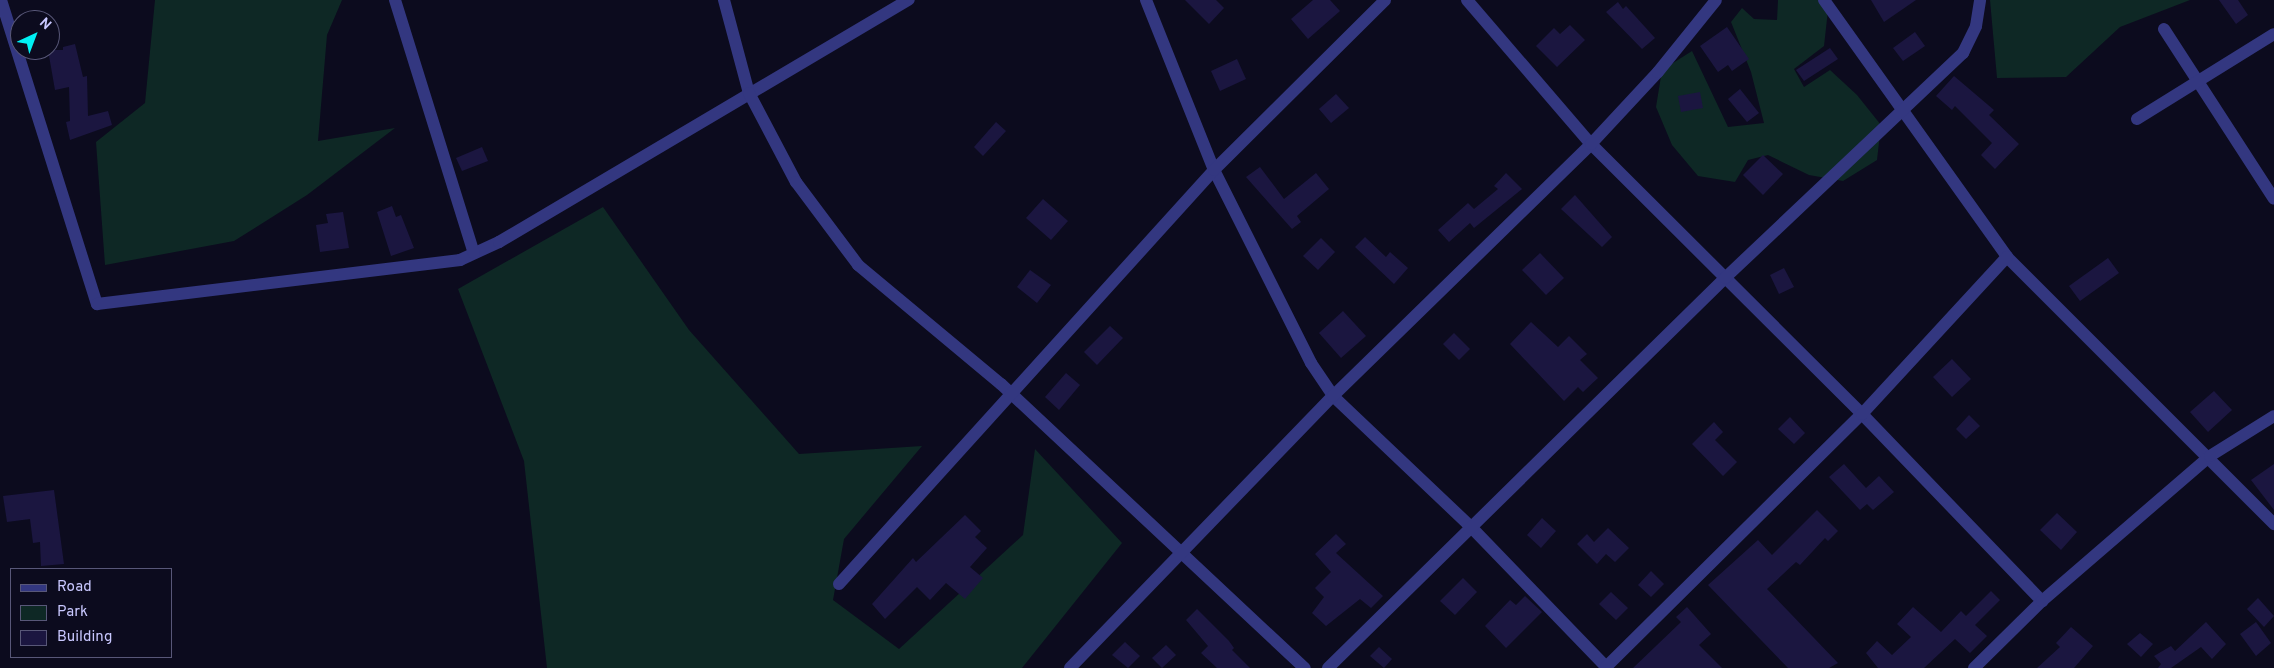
<!DOCTYPE html>
<style>
body{margin:0}
#map{position:relative;width:2274px;height:668px;overflow:hidden;background:#0c0b1e;font-family:Overpass,sans-serif}
div>[style]{position:absolute}
.green>*{inset:0;background:#0e2825}
.building>*{inset:0;background:#1b1640}
.street>*{height:12px;margin:-6px;padding:0 6px;transform-origin:6px;border-radius:6px;background:#333780}
span{translate:-50% -50%;white-space:nowrap;text-align:center;line-height:1.15;-webkit-text-stroke:5px #0c0b1e;paint-order:stroke}
.legend{position:absolute;left:10px;top:568px;width:162px;height:90px;box-sizing:border-box;background:#0c0b1e;border:1px solid #585778;margin:0;padding:6px 9px;list-style:none;font-size:15px;color:#c9c8ff}
.legend li{display:flex;align-items:center;gap:10px;height:25px}
.legend b{width:25px;border:1px solid #585778}
.north{position:absolute;left:10px;top:10px;width:50px;height:50px;box-sizing:border-box;background:#0c0b1e;border:1px solid #585778;border-radius:50%;rotate:43deg;font-size:14px;font-weight:700;line-height:20px;text-align:center;color:#c9c8ff}
.north::after{content:'';display:block;margin:auto;width:18px;height:22px;background:#00f0f3;clip-path:polygon(50% 0,100% 100%,50% 72%,0 100%)}
</style>
<div id="map">
<div class="green">
<div style="clip-path:polygon(155px 0,342px 0,327px 35px,318px 141px,395px 128px,307px 195px,234px 241px,105px 265px,96px 142px,145px 103px)"></div>
<div style="clip-path:polygon(1778px 0,1821px 0,1828px 10px,1824px 46px,1794px 69px,1804px 87px,1830px 70px,1857px 95px,1881px 125px,1877px 160px,1843px 181px,1809px 175px,1768px 155px,1748px 160px,1735px 182px,1698px 176px,1672px 145px,1656px 107px,1662px 70px,1692px 51px,1728px 127px,1764px 123px,1751px 72px,1731px 22px,1742px 8px,1754px 19px,1777px 20px)"></div>
<div style="clip-path:polygon(2190px 0,2120px 27px,2066px 77px,1997px 78px,1990px 0)"></div>
<div style="clip-path:polygon(603px 207px,689px 330px,799px 454px,922px 446px,844px 539px,833px 600px,899px 649px,1023px 535px,1035px 449px,1122px 543px,1022px 668px,547px 668px,524px 461px,458px 289px)"></div>
</div>
<div class="building">
<div style="clip-path:polygon(1185px 0,1216px 0,1224px 8px,1209px 24px)"></div>
<div style="clip-path:polygon(1313px 0,1330px 0,1340px 11px,1308px 39px,1291px 19px)"></div>
<div style="clip-path:polygon(1871px 0,1916px 0,1884px 22px)"></div>
<div style="clip-path:polygon(2219px 0,2238px 0,2248px 15px,2236px 24px)"></div>
<div style="clip-path:polygon(1618px 2px,1623px 9px,1626px 6px,1655px 38px,1642px 49px,1606px 12px)"></div>
<div style="clip-path:polygon(1570px 25px,1585px 40px,1557px 67px,1536px 46px,1554px 28px,1560px 34px)"></div>
<div style="clip-path:polygon(1727px 27px,1749px 59px,1732px 71px,1728px 65px,1718px 72px,1700px 46px)"></div>
<div style="clip-path:polygon(1915px 32px,1925px 46px,1903px 61px,1893px 48px)"></div>
<div style="clip-path:polygon(75px 44px,83px 77px,87px 76px,88px 116px,108px 111px,112px 125px,70px 140px,66px 122px,70px 121px,69px 87px,55px 90px,48px 50px,63px 50px,63px 47px)"></div>
<div style="clip-path:polygon(1830px 48px,1838px 59px,1804px 81px,1796px 70px)"></div>
<div style="clip-path:polygon(1237px 59px,1246px 79px,1220px 91px,1211px 71px)"></div>
<div style="clip-path:polygon(1954px 76px,1994px 110px,1989px 115px,2019px 144px,1995px 169px,1981px 155px,1992px 143px,1955px 106px,1952px 110px,1936px 96px)"></div>
<div style="clip-path:polygon(1740px 89px,1759px 113px,1747px 122px,1728px 99px)"></div>
<div style="clip-path:polygon(1700px 92px,1703px 108px,1681px 112px,1678px 96px)"></div>
<div style="clip-path:polygon(1336px 94px,1349px 108px,1331px 123px,1319px 109px)"></div>
<div style="clip-path:polygon(996px 122px,1006px 131px,983px 156px,974px 147px)"></div>
<div style="clip-path:polygon(482px 147px,488px 161px,462px 171px,456px 158px)"></div>
<div style="clip-path:polygon(1763px 155px,1783px 174px,1763px 195px,1743px 175px)"></div>
<div style="clip-path:polygon(1260px 167px,1284px 199px,1316px 173px,1329px 189px,1297px 216px,1301px 222px,1292px 229px,1246px 177px)"></div>
<div style="clip-path:polygon(1506px 173px,1522px 189px,1474px 228px,1470px 223px,1449px 242px,1438px 230px,1468px 203px,1474px 209px,1498px 189px,1494px 186px)"></div>
<div style="clip-path:polygon(1575px 195px,1612px 237px,1602px 247px,1561px 209px)"></div>
<div style="clip-path:polygon(1043px 199px,1068px 221px,1051px 240px,1026px 218px)"></div>
<div style="clip-path:polygon(392px 206px,396px 217px,401px 215px,414px 248px,391px 256px,377px 212px)"></div>
<div style="clip-path:polygon(343px 212px,349px 248px,320px 252px,316px 225px,328px 223px,326px 214px)"></div>
<div style="clip-path:polygon(1365px 237px,1386px 257px,1390px 252px,1408px 268px,1394px 284px,1355px 247px)"></div>
<div style="clip-path:polygon(1321px 238px,1335px 252px,1318px 270px,1303px 256px)"></div>
<div style="clip-path:polygon(1540px 253px,1564px 278px,1546px 295px,1522px 270px)"></div>
<div style="clip-path:polygon(2108px 258px,2119px 273px,2080px 301px,2069px 286px)"></div>
<div style="clip-path:polygon(1784px 268px,1794px 287px,1779px 294px,1770px 275px)"></div>
<div style="clip-path:polygon(1030px 270px,1051px 285px,1037px 303px,1017px 287px)"></div>
<div style="clip-path:polygon(1343px 311px,1366px 336px,1341px 358px,1319px 333px)"></div>
<div style="clip-path:polygon(1531px 322px,1558px 347px,1569px 336px,1587px 354px,1580px 360px,1598px 378px,1583px 392px,1578px 387px,1564px 401px,1510px 344px)"></div>
<div style="clip-path:polygon(1110px 326px,1123px 338px,1097px 365px,1084px 352px)"></div>
<div style="clip-path:polygon(1454px 333px,1470px 349px,1459px 360px,1443px 344px)"></div>
<div style="clip-path:polygon(1952px 359px,1971px 379px,1952px 397px,1933px 377px)"></div>
<div style="clip-path:polygon(1066px 373px,1080px 385px,1059px 410px,1045px 397px)"></div>
<div style="clip-path:polygon(2214px 391px,2232px 410px,2208px 432px,2190px 412px)"></div>
<div style="clip-path:polygon(1969px 415px,1980px 426px,1966px 439px,1956px 429px)"></div>
<div style="clip-path:polygon(1790px 417px,1805px 433px,1794px 444px,1778px 429px)"></div>
<div style="clip-path:polygon(1714px 422px,1723px 432px,1715px 440px,1737px 462px,1723px 476px,1692px 444px)"></div>
<div style="clip-path:polygon(1844px 464px,1866px 488px,1879px 476px,1894px 492px,1873px 510px,1867px 504px,1860px 510px,1829px 477px)"></div>
<div style="clip-path:polygon(2274px 464px,2274px 510px,2251px 480px)"></div>
<div style="clip-path:polygon(54px 490px,64px 564px,41px 566px,40px 542px,33px 543px,30px 519px,7px 522px,3px 496px)"></div>
<div style="clip-path:polygon(1817px 510px,1838px 531px,1828px 541px,1825px 538px,1800px 565px,1796px 562px,1767px 589px,1838px 663px,1829px 668px,1788px 668px,1708px 585px,1758px 540px,1772px 555px)"></div>
<div style="clip-path:polygon(2057px 513px,2077px 532px,2061px 550px,2040px 530px)"></div>
<div style="clip-path:polygon(965px 515px,981px 531px,975px 537px,987px 548px,970px 567px,983px 578px,965px 599px,946px 583px,930px 600px,917px 587px,885px 619px,872px 604px,913px 558px,916px 562px)"></div>
<div style="clip-path:polygon(1542px 518px,1556px 531px,1541px 548px,1527px 535px)"></div>
<div style="clip-path:polygon(1608px 528px,1629px 548px,1615px 562px,1606px 554px,1597px 564px,1577px 544px,1587px 534px,1594px 542px)"></div>
<div style="clip-path:polygon(1336px 534px,1346px 544px,1336px 553px,1383px 596px,1371px 608px,1360px 599px,1326px 626px,1312px 613px,1324px 597px,1315px 588px,1331px 572px,1315px 554px)"></div>
<div style="clip-path:polygon(1651px 571px,1664px 584px,1651px 597px,1638px 585px)"></div>
<div style="clip-path:polygon(1463px 578px,1477px 592px,1455px 615px,1440px 601px)"></div>
<div style="clip-path:polygon(1991px 591px,2000px 600px,1975px 625px,1987px 636px,1970px 653px,1955px 639px,1924px 668px,1878px 668px,1866px 653px,1877px 641px,1892px 655px,1911px 637px,1897px 624px,1913px 607px,1941px 632px,1961px 611px,1966px 616px)"></div>
<div style="clip-path:polygon(1611px 592px,1628px 608px,1616px 620px,1599px 604px)"></div>
<div style="clip-path:polygon(1525px 596px,1542px 612px,1506px 648px,1485px 626px,1510px 600px,1516px 605px)"></div>
<div style="clip-path:polygon(2258px 598px,2274px 616px,2264px 627px,2247px 609px)"></div>
<div style="clip-path:polygon(1687px 607px,1711px 634px,1699px 645px,1722px 668px,1633px 668px,1681px 622px,1676px 617px)"></div>
<div style="clip-path:polygon(1197px 609px,1229px 641px,1234px 648px,1232px 650px,1250px 668px,1217px 668px,1201px 653px,1208px 646px,1186px 620px)"></div>
<div style="clip-path:polygon(2206px 622px,2226px 644px,2212px 659px,2201px 647px,2171px 668px,2158px 668px,2161px 664px,2154px 656px,2171px 646px,2175px 651px)"></div>
<div style="clip-path:polygon(2256px 622px,2271px 643px,2256px 656px,2240px 634px)"></div>
<div style="clip-path:polygon(2071px 627px,2093px 646px,2074px 668px,2037px 668px,2060px 647px,2056px 643px)"></div>
<div style="clip-path:polygon(2140px 633px,2153px 644px,2141px 657px,2127px 644px)"></div>
<div style="clip-path:polygon(1125px 642px,1140px 656px,1128px 668px,1112px 655px)"></div>
<div style="clip-path:polygon(1166px 645px,1176px 655px,1162px 668px,1152px 658px)"></div>
<div style="clip-path:polygon(1379px 647px,1392px 659px,1384px 668px,1370px 656px)"></div>
</div>
<div class="street">
<div style="left:1px;top:0;width:319px;rotate:72.5deg"></div>
<div style="left:97px;top:304px;width:366px;rotate:-6.9deg"></div>
<div style="left:460px;top:260px;width:43px;rotate:-24.8deg"></div>
<div style="left:499px;top:242px;width:476px;rotate:-30.6deg"></div>
<div style="left:395px;top:0;width:265px;rotate:72.7deg"></div>
<div style="left:724px;top:0;width:96px;rotate:75deg"></div>
<div style="left:749px;top:93px;width:101px;rotate:62.2deg"></div>
<div style="left:796px;top:182px;width:104px;rotate:53.2deg"></div>
<div style="left:858px;top:265px;width:186px;rotate:39.8deg"></div>
<div style="left:1001px;top:384px;width:416px;rotate:43.1deg"></div>
<div style="left:1146px;top:0;width:183px;rotate:68.2deg"></div>
<div style="left:1214px;top:170px;width:216px;rotate:63.3deg"></div>
<div style="left:1311px;top:363px;width:40px;rotate:56deg"></div>
<div style="left:1333px;top:396px;width:193px;rotate:43.5deg"></div>
<div style="left:1473px;top:529px;width:193px;rotate:46deg"></div>
<div style="left:1467px;top:0;width:190px;rotate:49.3deg"></div>
<div style="left:1591px;top:144px;width:383px;rotate:44.9deg"></div>
<div style="left:1862px;top:414px;width:260px;rotate:46.1deg"></div>
<div style="left:1824px;top:0;width:315px;rotate:54.5deg"></div>
<div style="left:2007px;top:257px;width:378px;rotate:45deg"></div>
<div style="left:2164px;top:29px;width:202px;rotate:57.1deg"></div>
<div style="left:2137px;top:119px;width:161px;rotate:-31.8deg"></div>
<div style="left:839px;top:584px;width:559px;rotate:-47.83deg"></div>
<div style="left:1214px;top:170px;width:241px;rotate:-44.8deg"></div>
<div style="left:1606px;top:667px;width:360px;rotate:-44.7deg"></div>
<div style="left:1862px;top:414px;width:214px;rotate:-47.3deg"></div>
<div style="left:1070px;top:668px;width:378px;rotate:-46deg"></div>
<div style="left:1333px;top:396px;width:361px;rotate:-44.3deg"></div>
<div style="left:1591px;top:144px;width:98px;rotate:-47.1deg"></div>
<div style="left:1658px;top:72px;width:92px;rotate:-51.1deg"></div>
<div style="left:1328px;top:668px;width:557px;rotate:-44.49deg"></div>
<div style="left:1725px;top:278px;width:328px;rotate:-43.4deg"></div>
<div style="left:1963px;top:53px;width:30px;rotate:-64deg"></div>
<div style="left:1976px;top:26px;width:26px;rotate:-81deg"></div>
<div style="left:1974px;top:668px;width:95px;rotate:-44.6deg"></div>
<div style="left:2042px;top:601px;width:222px;rotate:-40.8deg"></div>
<div style="left:2210px;top:456px;width:75px;rotate:-32deg"></div>
</div>
<ul class="legend">
<li><b style="height:6px;background:#333780"></b>Road</li>
<li><b style="height:14px;background:#0e2825"></b>Park</li>
<li><b style="height:14px;background:#1b1640"></b>Building</li>
</ul>
<div class="north">N</div>
</div>
